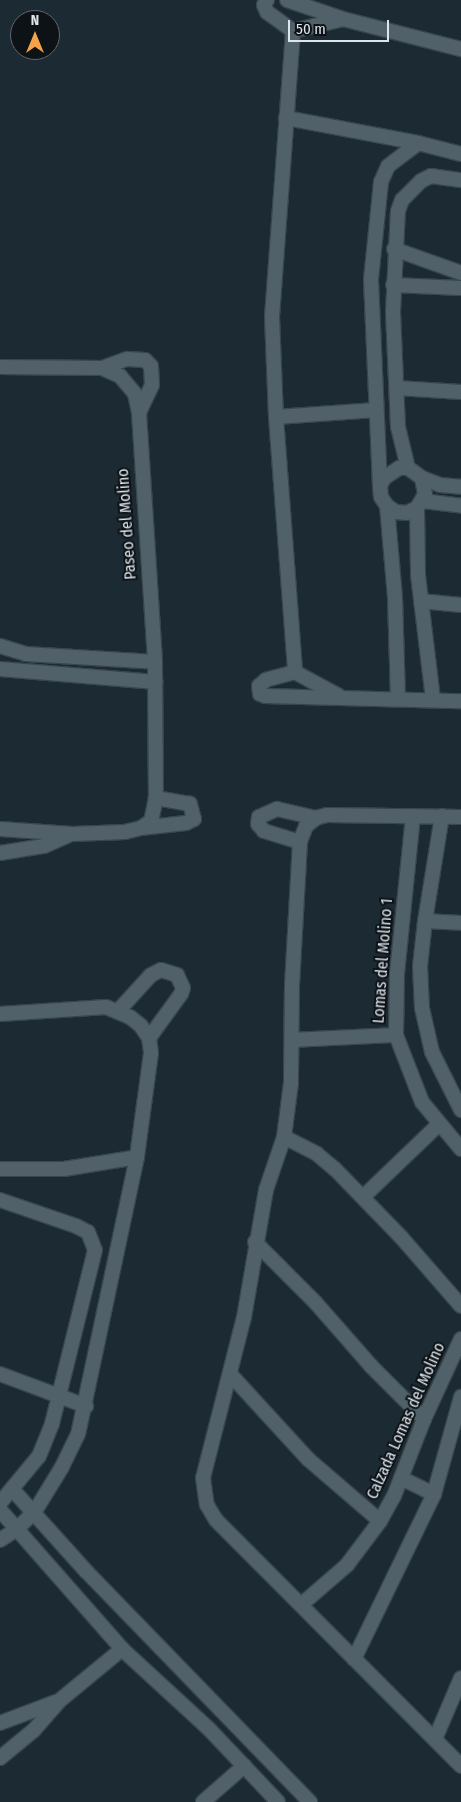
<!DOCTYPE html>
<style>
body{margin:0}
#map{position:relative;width:461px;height:1802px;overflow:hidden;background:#1c2a33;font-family:"Fira Sans Condensed",sans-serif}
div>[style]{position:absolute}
.roads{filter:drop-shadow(1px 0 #39464c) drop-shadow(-1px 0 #39464c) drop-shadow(0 1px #39464c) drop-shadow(0 -1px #39464c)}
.minor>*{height:14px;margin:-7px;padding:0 7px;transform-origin:7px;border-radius:7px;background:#51616a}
span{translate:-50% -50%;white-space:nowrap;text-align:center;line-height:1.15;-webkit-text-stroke:4px #0c1216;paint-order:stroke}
.street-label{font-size:16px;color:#dde6ec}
.north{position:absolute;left:10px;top:10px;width:50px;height:50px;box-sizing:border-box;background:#0c1216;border:1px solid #60676c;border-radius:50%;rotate:0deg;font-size:14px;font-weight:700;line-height:20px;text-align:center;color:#dde6ec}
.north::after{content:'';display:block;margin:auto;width:18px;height:22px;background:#f6a248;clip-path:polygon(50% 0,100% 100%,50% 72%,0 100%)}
.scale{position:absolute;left:288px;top:20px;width:101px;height:22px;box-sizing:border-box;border:2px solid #dde6ec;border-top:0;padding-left:6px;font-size:15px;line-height:18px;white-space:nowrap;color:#dde6ec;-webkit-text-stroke:4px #0c1216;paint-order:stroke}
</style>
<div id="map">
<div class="roads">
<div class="minor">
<div style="left:267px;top:0;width:6px;rotate:121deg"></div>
<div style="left:264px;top:5px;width:8px;rotate:67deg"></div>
<div style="left:267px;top:12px;width:32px;rotate:36deg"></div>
<div style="left:293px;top:31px;width:51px;rotate:-13.5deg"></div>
<div style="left:287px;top:0;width:59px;rotate:18.7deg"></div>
<div style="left:343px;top:19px;width:122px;rotate:14.3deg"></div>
<div style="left:293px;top:31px;width:287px;rotate:94.2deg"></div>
<div style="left:272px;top:317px;width:100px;rotate:87.7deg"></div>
<div style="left:276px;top:417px;width:256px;rotate:85.7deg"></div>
<div style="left:286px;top:118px;width:134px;rotate:10.7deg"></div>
<div style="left:394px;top:249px;width:71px;rotate:19.7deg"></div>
<div style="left:393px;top:285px;width:68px;rotate:2.5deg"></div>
<div style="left:0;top:367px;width:102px;rotate:0.6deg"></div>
<div style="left:102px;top:368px;width:20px;rotate:24deg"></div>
<div style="left:120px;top:376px;width:23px;rotate:50deg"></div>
<div style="left:135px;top:394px;width:19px;rotate:78deg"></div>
<div style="left:139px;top:413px;width:250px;rotate:86.3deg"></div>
<div style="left:155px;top:662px;width:136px;rotate:89.6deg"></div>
<div style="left:156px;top:798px;width:24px;rotate:102deg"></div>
<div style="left:151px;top:821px;width:12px;rotate:145deg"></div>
<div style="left:141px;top:828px;width:16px;rotate:166deg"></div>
<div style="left:125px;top:832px;width:53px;rotate:177.8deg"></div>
<div style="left:72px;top:834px;width:72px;rotate:-176deg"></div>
<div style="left:102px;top:368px;width:27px;rotate:-20deg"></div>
<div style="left:127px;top:359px;width:18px;rotate:3deg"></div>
<div style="left:145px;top:360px;width:8px;rotate:45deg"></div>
<div style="left:151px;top:366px;width:19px;rotate:87deg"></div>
<div style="left:152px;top:385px;width:31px;rotate:115deg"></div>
<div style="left:397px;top:388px;width:64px;rotate:3.6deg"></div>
<div style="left:276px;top:417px;width:100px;rotate:-4deg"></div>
<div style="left:408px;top:468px;width:42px;rotate:-103.7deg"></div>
<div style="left:398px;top:427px;width:115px;rotate:-92.5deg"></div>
<div style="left:393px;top:312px;width:101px;rotate:-87.2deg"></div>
<div style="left:398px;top:211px;width:12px;rotate:-70deg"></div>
<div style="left:402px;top:200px;width:27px;rotate:-45deg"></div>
<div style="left:421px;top:181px;width:11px;rotate:-27deg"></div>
<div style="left:431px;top:176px;width:30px;rotate:8deg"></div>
<div style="left:422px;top:478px;width:19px;rotate:21deg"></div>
<div style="left:440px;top:485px;width:21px;rotate:5deg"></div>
<div style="left:380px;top:486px;width:207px;rotate:-92.5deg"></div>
<div style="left:371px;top:279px;width:98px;rotate:-84.1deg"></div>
<div style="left:381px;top:182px;width:17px;rotate:-66deg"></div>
<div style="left:388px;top:166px;width:38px;rotate:-37deg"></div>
<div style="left:418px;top:143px;width:44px;rotate:14.3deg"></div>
<div style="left:423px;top:501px;width:38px;rotate:7deg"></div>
<div style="left:387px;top:506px;width:11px;rotate:34deg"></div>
<div style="left:396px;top:512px;width:11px;rotate:5deg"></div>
<div style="left:407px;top:513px;width:11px;rotate:-27deg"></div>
<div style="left:417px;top:508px;width:16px;rotate:-60deg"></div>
<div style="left:425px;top:494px;width:16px;rotate:-101deg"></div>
<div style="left:422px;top:478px;width:17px;rotate:-144deg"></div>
<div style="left:408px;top:468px;width:9px;rotate:180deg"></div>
<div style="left:399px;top:468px;width:18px;rotate:146deg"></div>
<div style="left:384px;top:478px;width:9px;rotate:117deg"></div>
<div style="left:380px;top:486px;width:11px;rotate:85deg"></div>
<div style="left:381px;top:497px;width:11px;rotate:56deg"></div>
<div style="left:387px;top:506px;width:91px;rotate:85deg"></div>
<div style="left:395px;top:597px;width:101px;rotate:88.3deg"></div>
<div style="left:417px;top:508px;width:67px;rotate:89.1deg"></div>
<div style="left:418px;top:575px;width:125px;rotate:83.1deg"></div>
<div style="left:421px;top:601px;width:40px;rotate:5.7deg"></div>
<div style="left:0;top:646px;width:27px;rotate:17deg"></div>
<div style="left:26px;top:654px;width:129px;rotate:3.5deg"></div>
<div style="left:0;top:669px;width:156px;rotate:4.8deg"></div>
<div style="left:339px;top:696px;width:50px;rotate:-151.4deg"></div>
<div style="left:295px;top:672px;width:30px;rotate:165deg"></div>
<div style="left:266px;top:680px;width:9px;rotate:139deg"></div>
<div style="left:259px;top:686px;width:8px;rotate:83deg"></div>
<div style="left:260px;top:694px;width:5px;rotate:22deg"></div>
<div style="left:265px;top:696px;width:196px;rotate:1.5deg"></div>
<div style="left:413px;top:816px;width:158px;rotate:95.8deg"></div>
<div style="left:397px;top:973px;width:62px;rotate:90.9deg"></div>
<div style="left:396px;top:1035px;width:72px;rotate:68.8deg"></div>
<div style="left:422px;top:1102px;width:61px;rotate:50.3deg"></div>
<div style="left:442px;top:816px;width:106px;rotate:99.2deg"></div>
<div style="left:425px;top:921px;width:45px;rotate:96.3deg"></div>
<div style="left:420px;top:966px;width:42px;rotate:87.3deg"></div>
<div style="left:422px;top:1008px;width:45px;rotate:77.2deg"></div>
<div style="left:432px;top:1052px;width:65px;rotate:63.4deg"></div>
<div style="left:461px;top:817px;width:134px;rotate:-179.1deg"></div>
<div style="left:327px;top:815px;width:11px;rotate:165deg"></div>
<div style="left:316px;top:818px;width:13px;rotate:141deg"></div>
<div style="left:306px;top:826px;width:17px;rotate:111deg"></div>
<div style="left:300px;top:842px;width:141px;rotate:93.2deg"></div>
<div style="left:292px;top:983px;width:100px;rotate:90.6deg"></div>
<div style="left:291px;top:1083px;width:54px;rotate:97.4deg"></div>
<div style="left:284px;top:1137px;width:56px;rotate:108.8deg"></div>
<div style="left:266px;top:1190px;width:129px;rotate:99.8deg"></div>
<div style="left:244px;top:1317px;width:166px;rotate:104.3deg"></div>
<div style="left:203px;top:1478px;width:27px;rotate:82deg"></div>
<div style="left:207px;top:1505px;width:17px;rotate:59deg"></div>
<div style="left:216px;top:1520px;width:347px;rotate:45.1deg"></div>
<div style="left:141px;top:828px;width:45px;rotate:-6.3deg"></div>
<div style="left:186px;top:823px;width:9px;rotate:-27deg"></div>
<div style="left:194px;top:819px;width:16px;rotate:-105deg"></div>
<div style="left:190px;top:804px;width:35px;rotate:-170deg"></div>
<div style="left:300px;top:842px;width:38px;rotate:-163deg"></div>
<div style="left:264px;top:831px;width:9px;rotate:-131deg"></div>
<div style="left:258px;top:824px;width:7px;rotate:-82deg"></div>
<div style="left:259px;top:817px;width:20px;rotate:-24deg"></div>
<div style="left:277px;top:809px;width:40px;rotate:13deg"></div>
<div style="left:0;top:853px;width:45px;rotate:-9deg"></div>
<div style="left:44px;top:846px;width:27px;rotate:-24deg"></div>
<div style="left:425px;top:921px;width:36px;rotate:3deg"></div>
<div style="left:119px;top:1010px;width:47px;rotate:-47.6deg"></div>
<div style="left:151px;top:975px;width:11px;rotate:-27deg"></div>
<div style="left:161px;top:970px;width:17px;rotate:17deg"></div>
<div style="left:177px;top:975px;width:14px;rotate:65deg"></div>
<div style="left:183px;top:988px;width:6px;rotate:108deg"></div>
<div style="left:181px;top:994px;width:54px;rotate:126deg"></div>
<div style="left:0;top:1014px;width:106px;rotate:-3.8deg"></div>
<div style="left:106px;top:1007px;width:26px;rotate:23deg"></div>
<div style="left:130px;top:1017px;width:14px;rotate:39deg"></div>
<div style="left:141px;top:1026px;width:14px;rotate:56deg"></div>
<div style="left:149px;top:1038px;width:15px;rotate:82deg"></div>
<div style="left:151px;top:1053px;width:105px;rotate:97.7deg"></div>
<div style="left:137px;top:1157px;width:283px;rotate:102deg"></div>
<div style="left:78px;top:1434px;width:37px;rotate:116deg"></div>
<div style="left:62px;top:1467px;width:52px;rotate:121.5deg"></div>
<div style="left:35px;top:1511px;width:25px;rotate:135deg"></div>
<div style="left:17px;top:1529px;width:20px;rotate:147deg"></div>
<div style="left:293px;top:1040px;width:103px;rotate:-2.8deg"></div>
<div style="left:284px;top:1137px;width:37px;rotate:27deg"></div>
<div style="left:317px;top:1154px;width:23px;rotate:40deg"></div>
<div style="left:335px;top:1169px;width:95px;rotate:45.9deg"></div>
<div style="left:401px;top:1237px;width:91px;rotate:49deg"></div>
<div style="left:0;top:1169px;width:64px"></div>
<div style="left:64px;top:1169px;width:74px;rotate:-9.3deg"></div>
<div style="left:363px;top:1197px;width:104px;rotate:-43.8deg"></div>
<div style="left:0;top:1200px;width:80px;rotate:18.9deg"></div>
<div style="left:76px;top:1226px;width:13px;rotate:27deg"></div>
<div style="left:88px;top:1232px;width:19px;rotate:69deg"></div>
<div style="left:95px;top:1250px;width:179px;rotate:103.9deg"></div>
<div style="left:52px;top:1424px;width:35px;rotate:112deg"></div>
<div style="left:39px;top:1456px;width:61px;rotate:129.7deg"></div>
<div style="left:255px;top:1242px;width:85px;rotate:45deg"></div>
<div style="left:315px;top:1302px;width:85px;rotate:48.8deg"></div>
<div style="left:371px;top:1366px;width:75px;rotate:45deg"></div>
<div style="left:0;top:1374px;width:92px;rotate:20.4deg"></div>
<div style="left:231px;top:1375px;width:114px;rotate:47.5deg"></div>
<div style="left:308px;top:1459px;width:95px;rotate:40.7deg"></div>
<div style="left:401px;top:1478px;width:37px;rotate:26deg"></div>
<div style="left:13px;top:1490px;width:109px;rotate:48deg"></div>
<div style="left:86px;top:1571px;width:322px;rotate:45.9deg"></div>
<div style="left:0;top:1510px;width:185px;rotate:48.7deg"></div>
<div style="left:122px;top:1649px;width:118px;rotate:42.6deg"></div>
<div style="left:209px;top:1729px;width:100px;rotate:46.6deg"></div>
<div style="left:302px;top:1604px;width:60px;rotate:-40.9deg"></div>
<div style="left:347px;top:1565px;width:55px;rotate:-53.1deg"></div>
<div style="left:380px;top:1521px;width:29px;rotate:-61deg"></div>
<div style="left:394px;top:1496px;width:83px;rotate:-68.7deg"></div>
<div style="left:424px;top:1419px;width:88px;rotate:-65.2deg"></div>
<div style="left:354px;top:1659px;width:183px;rotate:-64.1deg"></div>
<div style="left:434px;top:1494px;width:101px;rotate:-74.4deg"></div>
<div style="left:0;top:1723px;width:60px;rotate:-20.6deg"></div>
<div style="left:435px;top:1739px;width:66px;rotate:-66.9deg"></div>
<div style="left:0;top:1758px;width:44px;rotate:-39.5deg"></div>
<div style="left:34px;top:1730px;width:38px;rotate:-49deg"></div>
<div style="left:59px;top:1701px;width:82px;rotate:-39.5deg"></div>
<div style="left:203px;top:1802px;width:55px;rotate:-41.3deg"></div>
</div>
</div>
<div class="street-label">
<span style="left:127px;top:524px;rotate:-94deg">Paseo del Molino</span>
<span style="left:383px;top:961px;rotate:-86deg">Lomas del Molino 1</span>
<span style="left:406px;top:1421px;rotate:-66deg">Calzada Lomas del Molino</span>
</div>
<div class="north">N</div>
<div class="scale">50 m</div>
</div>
